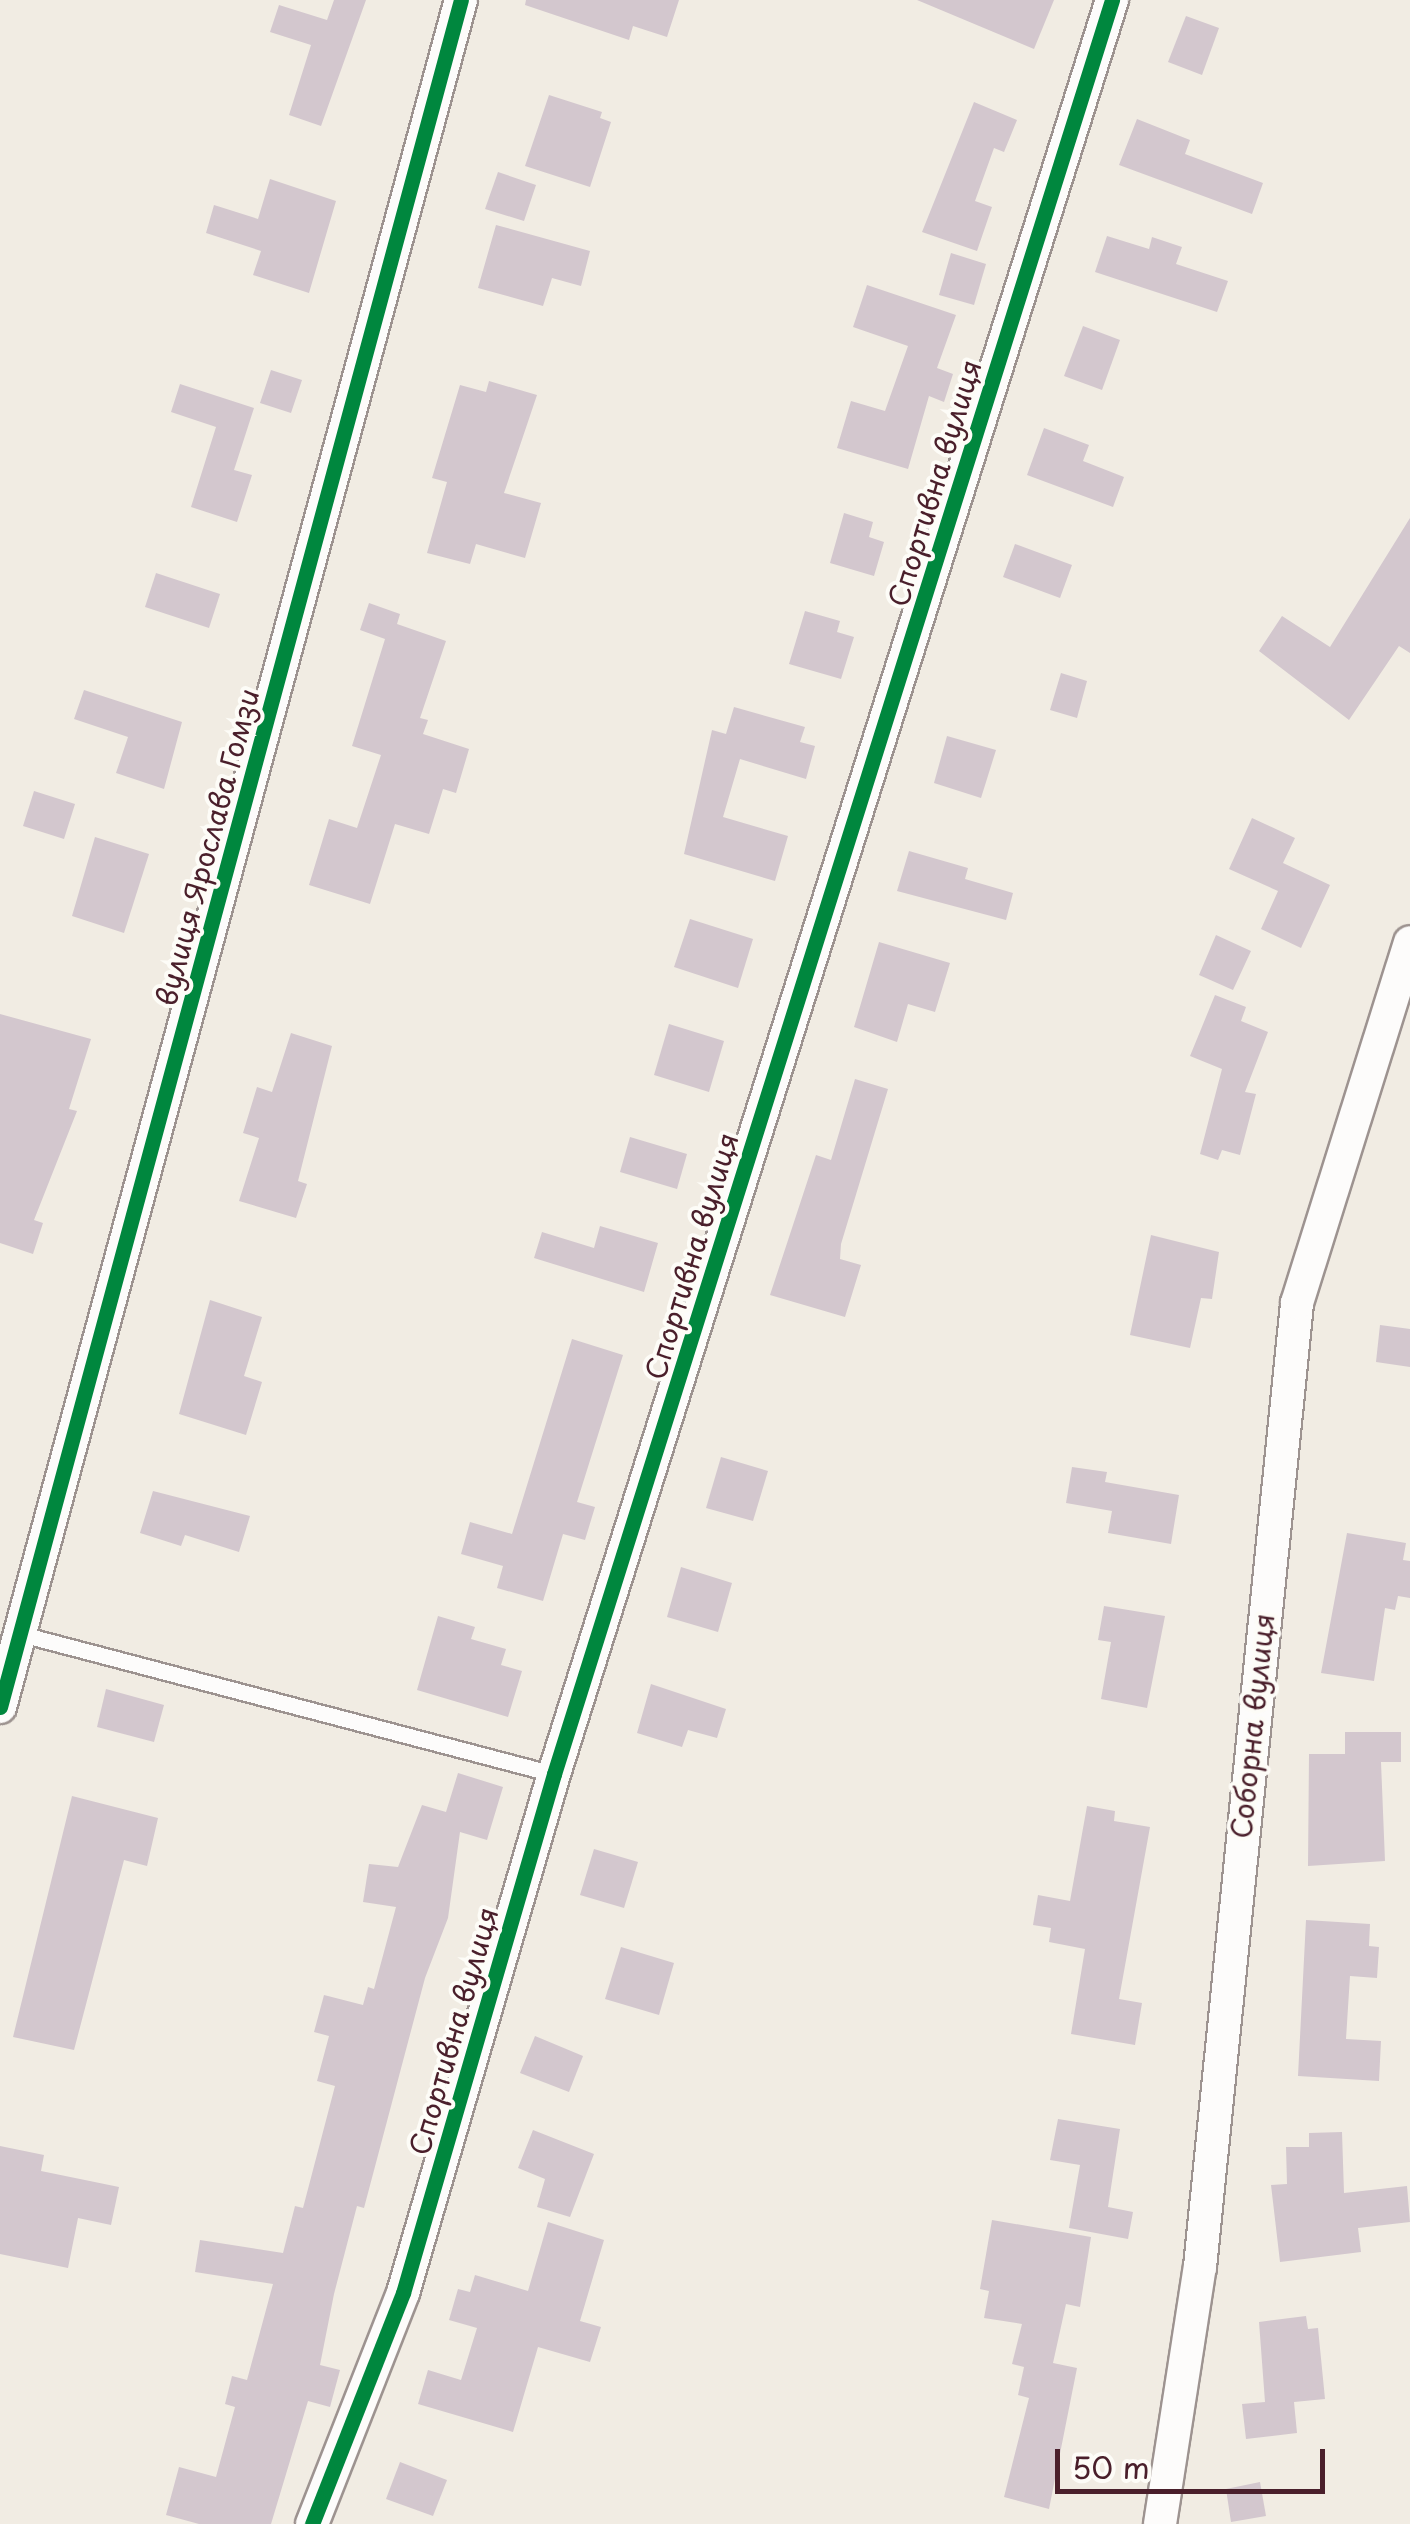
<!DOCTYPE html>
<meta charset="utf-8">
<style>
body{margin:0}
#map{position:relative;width:1410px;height:2524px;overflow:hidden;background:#f1ece3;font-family:"Playpen Sans",sans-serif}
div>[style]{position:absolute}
.building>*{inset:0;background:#d3c7ce}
.roads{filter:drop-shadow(2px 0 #9d9390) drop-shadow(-2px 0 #9d9390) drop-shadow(0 2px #9d9390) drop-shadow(0 -2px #9d9390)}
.service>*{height:15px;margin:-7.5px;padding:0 7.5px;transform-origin:7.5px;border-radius:7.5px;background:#fdfcfb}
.minor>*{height:32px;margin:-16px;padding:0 16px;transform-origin:16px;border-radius:16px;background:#fdfcfb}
.cycleway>*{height:15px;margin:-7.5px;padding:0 7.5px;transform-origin:7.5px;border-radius:7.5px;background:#00873e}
span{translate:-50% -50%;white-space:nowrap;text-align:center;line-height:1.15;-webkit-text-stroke:8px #fdfcf7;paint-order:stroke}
.street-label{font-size:28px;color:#4a1f2b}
.scale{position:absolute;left:1055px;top:2449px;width:270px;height:45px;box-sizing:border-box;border:5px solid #4a1f2b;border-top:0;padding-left:12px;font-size:30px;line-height:35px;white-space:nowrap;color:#4a1f2b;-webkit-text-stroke:8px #fdfcf7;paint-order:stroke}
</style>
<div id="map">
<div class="building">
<div style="clip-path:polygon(334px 0,366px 0,321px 126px,289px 115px,311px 45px,270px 32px,279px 5px,327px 20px)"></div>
<div style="clip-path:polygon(526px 0,679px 0,667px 37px,633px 26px,629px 40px,525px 5px)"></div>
<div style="clip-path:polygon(917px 0,1054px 0,1034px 49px)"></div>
<div style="clip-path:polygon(1186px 16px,1219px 28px,1202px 75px,1168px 62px)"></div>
<div style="clip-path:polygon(549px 95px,602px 112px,600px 118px,611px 122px,590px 187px,525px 166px)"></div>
<div style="clip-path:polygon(974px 102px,1017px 120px,1004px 152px,994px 148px,975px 201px,992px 207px,977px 251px,922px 232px)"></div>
<div style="clip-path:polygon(1137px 119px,1190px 140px,1185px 154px,1263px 183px,1252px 214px,1119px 165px)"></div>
<div style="clip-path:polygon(498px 172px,536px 185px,524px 221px,485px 209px)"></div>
<div style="clip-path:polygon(270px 179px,336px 201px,309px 293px,253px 275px,261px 251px,206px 233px,214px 205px,258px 219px)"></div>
<div style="clip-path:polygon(496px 225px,590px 251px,581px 286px,552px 278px,543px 306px,478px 288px)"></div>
<div style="clip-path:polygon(1107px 236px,1149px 249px,1152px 237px,1182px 247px,1176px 264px,1228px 281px,1217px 312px,1095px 272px)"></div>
<div style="clip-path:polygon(951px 253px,986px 264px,974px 305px,939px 295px)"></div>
<div style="clip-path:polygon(867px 285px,956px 315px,937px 368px,953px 374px,944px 402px,929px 396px,908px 469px,837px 448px,851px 401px,885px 411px,908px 346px,853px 327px)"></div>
<div style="clip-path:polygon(1083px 326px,1120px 340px,1102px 390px,1064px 376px)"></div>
<div style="clip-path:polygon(271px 370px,302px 380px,291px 413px,260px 403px)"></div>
<div style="clip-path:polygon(489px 381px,537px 395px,504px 493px,541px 503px,525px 558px,476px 544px,470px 564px,427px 553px,447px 482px,432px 478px,460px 385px,486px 392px)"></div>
<div style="clip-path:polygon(180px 384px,254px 408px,234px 470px,252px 475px,237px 522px,191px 507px,216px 427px,171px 412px)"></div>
<div style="clip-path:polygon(1044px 428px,1089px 445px,1083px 461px,1124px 477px,1113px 507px,1027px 475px)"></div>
<div style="clip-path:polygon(844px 513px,873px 522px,869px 537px,884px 542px,874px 576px,830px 563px)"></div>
<div style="clip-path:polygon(1410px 518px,1410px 653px,1399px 646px,1349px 720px,1259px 651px,1282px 616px,1330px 647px)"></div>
<div style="clip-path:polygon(1015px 544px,1072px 565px,1060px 598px,1003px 577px)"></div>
<div style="clip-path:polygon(156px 573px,220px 594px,209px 628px,145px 607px)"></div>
<div style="clip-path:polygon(369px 603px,400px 614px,397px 624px,446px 641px,420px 718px,428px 720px,423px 734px,469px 749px,456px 793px,443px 789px,429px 834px,395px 824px,370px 904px,309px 885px,329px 819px,357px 828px,381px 755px,352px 746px,385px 639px,360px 630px)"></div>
<div style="clip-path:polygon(805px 611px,840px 621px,837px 632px,854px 637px,841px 679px,789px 664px)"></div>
<div style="clip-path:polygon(1061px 673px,1087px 681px,1077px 718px,1050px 710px)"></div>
<div style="clip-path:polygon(84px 690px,182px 722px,164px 789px,116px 773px,128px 737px,74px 719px)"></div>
<div style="clip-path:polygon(734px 707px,805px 727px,800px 742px,815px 746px,806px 779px,740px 759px,723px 817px,788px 836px,775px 881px,684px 854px,712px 730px,726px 734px)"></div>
<div style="clip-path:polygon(947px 736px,996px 750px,981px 798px,934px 783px)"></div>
<div style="clip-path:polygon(34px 791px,75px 804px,64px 839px,23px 826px)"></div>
<div style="clip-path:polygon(1252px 818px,1295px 838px,1283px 863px,1330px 885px,1301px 948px,1261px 929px,1278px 891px,1229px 869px)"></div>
<div style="clip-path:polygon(95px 837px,149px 854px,124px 933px,72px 916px)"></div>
<div style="clip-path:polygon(909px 851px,968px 868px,965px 879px,1013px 893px,1006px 920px,897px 891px)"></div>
<div style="clip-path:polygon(690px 919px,753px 939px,738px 988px,674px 967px)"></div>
<div style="clip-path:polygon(1216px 935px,1251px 951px,1233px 990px,1199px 975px)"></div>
<div style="clip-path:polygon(879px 942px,950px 963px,935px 1012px,908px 1004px,897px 1042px,854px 1027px)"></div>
<div style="clip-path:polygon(1215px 995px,1246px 1007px,1241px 1021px,1268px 1032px,1245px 1092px,1256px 1094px,1240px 1155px,1222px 1150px,1218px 1160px,1200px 1154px,1222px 1069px,1190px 1056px)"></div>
<div style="clip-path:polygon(0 1014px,91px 1039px,69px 1109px,77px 1111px,34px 1220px,43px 1223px,33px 1254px,0 1243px)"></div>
<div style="clip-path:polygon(669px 1024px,724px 1041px,709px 1092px,654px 1075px)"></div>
<div style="clip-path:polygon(291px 1033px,332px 1046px,298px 1181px,307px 1184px,296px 1218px,239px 1201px,259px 1138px,243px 1133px,257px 1087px,272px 1092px)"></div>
<div style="clip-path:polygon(855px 1079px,888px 1089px,841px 1244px,840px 1259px,861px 1265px,845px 1317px,770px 1295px,816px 1155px,831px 1160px)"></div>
<div style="clip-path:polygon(630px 1137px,687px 1154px,677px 1189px,620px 1172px)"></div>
<div style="clip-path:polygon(600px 1226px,658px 1243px,644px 1292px,534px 1258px,542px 1232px,594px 1248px)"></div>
<div style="clip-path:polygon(1151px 1235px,1219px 1252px,1212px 1299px,1201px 1298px,1190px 1348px,1130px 1335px)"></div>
<div style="clip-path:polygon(210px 1300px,262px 1317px,244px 1376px,262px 1382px,246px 1435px,179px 1414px)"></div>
<div style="clip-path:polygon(1380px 1325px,1410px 1329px,1410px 1367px,1376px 1362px)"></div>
<div style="clip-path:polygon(572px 1339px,623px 1355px,577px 1502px,595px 1507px,585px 1540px,563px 1534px,543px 1601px,497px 1588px,503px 1566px,461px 1554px,470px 1522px,512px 1534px)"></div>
<div style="clip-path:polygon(721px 1457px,768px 1471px,753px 1521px,706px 1508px)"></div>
<div style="clip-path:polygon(1072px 1467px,1107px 1472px,1105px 1482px,1179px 1495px,1171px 1544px,1108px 1533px,1112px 1511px,1066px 1503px)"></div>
<div style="clip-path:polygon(153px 1491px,250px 1516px,239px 1552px,185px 1535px,181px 1546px,140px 1533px)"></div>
<div style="clip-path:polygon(1347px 1533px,1406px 1543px,1403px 1560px,1410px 1561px,1410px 1598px,1398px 1596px,1395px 1610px,1385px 1608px,1374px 1681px,1321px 1673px)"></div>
<div style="clip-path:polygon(681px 1567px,732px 1583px,718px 1632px,667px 1617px)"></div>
<div style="clip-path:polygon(1104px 1606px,1165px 1616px,1147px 1708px,1101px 1699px,1111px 1642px,1098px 1640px)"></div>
<div style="clip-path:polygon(438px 1616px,475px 1627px,471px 1639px,506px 1649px,501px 1665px,522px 1671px,508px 1717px,417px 1690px)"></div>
<div style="clip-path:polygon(651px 1684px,726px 1709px,717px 1738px,688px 1730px,682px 1747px,637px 1733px)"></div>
<div style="clip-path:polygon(106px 1689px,164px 1705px,154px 1742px,97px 1727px)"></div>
<div style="clip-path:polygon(1345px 1732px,1401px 1732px,1401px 1762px,1381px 1762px,1385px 1861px,1308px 1866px,1309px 1754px,1345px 1754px)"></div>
<div style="clip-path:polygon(458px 1773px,503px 1787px,487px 1840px,460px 1832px,448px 1918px,425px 1978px,364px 2208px,357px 2206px,334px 2294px,320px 2365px,340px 2370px,330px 2407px,308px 2401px,271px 2524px,199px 2524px,166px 2515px,179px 2467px,216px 2477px,235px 2407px,225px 2404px,232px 2376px,247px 2380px,273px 2284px,195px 2272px,200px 2240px,283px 2253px,295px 2206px,303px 2208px,335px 2086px,317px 2081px,329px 2036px,314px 2032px,324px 1995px,363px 2005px,368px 1987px,374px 1989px,396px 1907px,363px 1902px,369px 1864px,398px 1867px,422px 1805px,446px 1812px)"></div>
<div style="clip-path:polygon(72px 1796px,158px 1818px,147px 1866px,124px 1860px,74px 2050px,13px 2037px)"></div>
<div style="clip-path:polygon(1087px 1806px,1115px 1811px,1114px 1821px,1150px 1827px,1119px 1999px,1142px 2003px,1135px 2045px,1071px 2034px,1085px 1949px,1049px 1942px,1051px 1928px,1033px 1925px,1038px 1895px,1070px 1901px)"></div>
<div style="clip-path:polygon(594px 1849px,638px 1862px,624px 1908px,580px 1895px)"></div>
<div style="clip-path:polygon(1306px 1920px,1370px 1924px,1369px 1946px,1379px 1947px,1377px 1978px,1350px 1976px,1346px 2039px,1381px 2041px,1379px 2081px,1298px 2076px)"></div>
<div style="clip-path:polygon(621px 1947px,674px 1963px,659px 2015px,605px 1999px)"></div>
<div style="clip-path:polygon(535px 2036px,583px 2056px,569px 2092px,520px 2073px)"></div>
<div style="clip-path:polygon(1058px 2119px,1120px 2129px,1108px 2207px,1133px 2212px,1128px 2239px,1069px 2228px,1080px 2165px,1050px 2160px)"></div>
<div style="clip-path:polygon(533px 2130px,594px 2154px,570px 2217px,537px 2207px,545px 2179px,518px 2168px)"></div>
<div style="clip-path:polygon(1342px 2132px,1344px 2193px,1407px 2186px,1410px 2222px,1358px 2228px,1361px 2252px,1280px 2262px,1271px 2185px,1287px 2184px,1286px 2147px,1309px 2147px,1309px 2133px)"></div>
<div style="clip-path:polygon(0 2146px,44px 2155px,41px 2171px,119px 2187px,111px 2225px,78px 2218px,68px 2268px,0 2254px)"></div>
<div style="clip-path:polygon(992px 2220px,1091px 2237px,1080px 2307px,1066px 2304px,1053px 2363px,1077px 2368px,1049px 2509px,1004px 2497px,1029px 2398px,1018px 2395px,1024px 2367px,1012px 2364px,1022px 2324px,984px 2318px,989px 2291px,980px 2289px)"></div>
<div style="clip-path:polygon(548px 2222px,604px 2240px,580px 2321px,601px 2327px,590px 2362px,538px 2347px,513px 2432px,418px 2404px,428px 2370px,461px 2380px,477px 2328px,449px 2320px,458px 2289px,470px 2292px,475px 2275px,528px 2291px)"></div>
<div style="clip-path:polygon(1306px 2316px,1308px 2329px,1318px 2328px,1325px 2399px,1294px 2402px,1297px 2433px,1246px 2439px,1242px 2404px,1265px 2402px,1259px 2322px)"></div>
<div style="clip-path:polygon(400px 2462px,447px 2480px,433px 2516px,386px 2499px)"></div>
<div style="clip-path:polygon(1260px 2482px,1266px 2516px,1231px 2522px,1226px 2489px)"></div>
</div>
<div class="roads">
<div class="service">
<div style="left:21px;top:1634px;width:551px;rotate:14.72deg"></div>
</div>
<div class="minor">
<div style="left:0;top:1707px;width:1768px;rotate:-74.89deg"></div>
<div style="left:312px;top:2524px;width:248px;rotate:-68.5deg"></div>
<div style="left:403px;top:2293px;width:541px;rotate:-73.78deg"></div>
<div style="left:554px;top:1774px;width:1860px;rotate:-72.54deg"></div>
<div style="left:1160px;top:2524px;width:260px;rotate:-81.2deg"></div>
<div style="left:1200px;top:2267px;width:969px;rotate:-84.25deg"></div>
<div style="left:1297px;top:1303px;width:378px;rotate:-72.6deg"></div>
</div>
</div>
<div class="cycleway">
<div style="left:0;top:1707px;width:1768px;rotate:-74.89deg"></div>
<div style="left:312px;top:2524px;width:248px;rotate:-68.5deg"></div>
<div style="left:403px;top:2293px;width:541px;rotate:-73.78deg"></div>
<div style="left:554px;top:1774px;width:1860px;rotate:-72.54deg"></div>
</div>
<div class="street-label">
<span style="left:934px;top:483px;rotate:-73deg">Спортивна вулиця</span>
<span style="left:207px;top:847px;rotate:-75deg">вулиця Ярослава Гомзи</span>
<span style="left:691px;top:1256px;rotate:-73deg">Спортивна вулиця</span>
<span style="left:1252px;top:1726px;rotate:-84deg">Соборна вулиця</span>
<span style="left:453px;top:2031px;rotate:-74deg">Спортивна вулиця</span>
</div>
<div class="scale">50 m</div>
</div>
